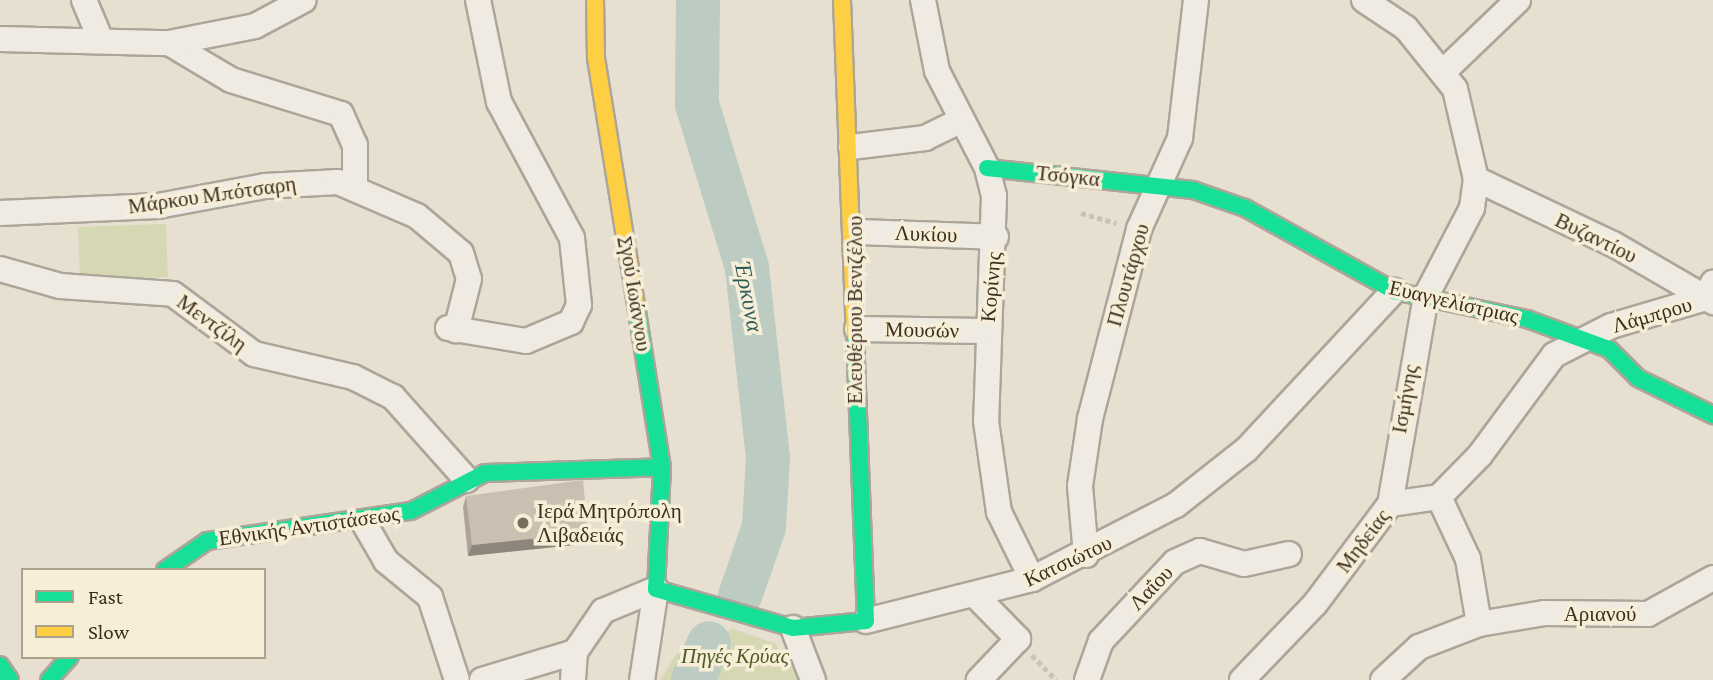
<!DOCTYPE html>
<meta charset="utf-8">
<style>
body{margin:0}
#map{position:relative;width:1713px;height:680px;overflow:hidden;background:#e7e0d1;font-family:"Crimson Pro",serif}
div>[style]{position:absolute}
.green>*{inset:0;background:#d6d7b3}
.river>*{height:44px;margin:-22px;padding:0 22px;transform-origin:22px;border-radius:22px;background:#bcccc2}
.path>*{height:4.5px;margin-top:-2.25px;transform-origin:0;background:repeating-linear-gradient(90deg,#c8c2b9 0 5px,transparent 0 8.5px)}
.roads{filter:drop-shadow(2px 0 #ada599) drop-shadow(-2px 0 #ada599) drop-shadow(0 2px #ada599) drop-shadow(0 -2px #ada599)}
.street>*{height:24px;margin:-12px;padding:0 12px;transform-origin:12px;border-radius:12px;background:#efebe3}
.fast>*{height:16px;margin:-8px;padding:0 8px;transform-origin:8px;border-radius:8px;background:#16e098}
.slow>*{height:16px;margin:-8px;padding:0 8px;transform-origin:8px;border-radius:8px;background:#ffcf43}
.wall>*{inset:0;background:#afa499}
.shaded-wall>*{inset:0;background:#8e867d}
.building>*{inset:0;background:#cbbfb2}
.dots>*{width:19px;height:19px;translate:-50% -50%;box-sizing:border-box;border:4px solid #f7eed8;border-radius:50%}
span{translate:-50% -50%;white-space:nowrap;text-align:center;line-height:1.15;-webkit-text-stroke:7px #f7eed8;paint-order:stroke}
.street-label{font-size:21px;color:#3d2e20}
.poi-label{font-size:21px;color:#3d2e20}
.left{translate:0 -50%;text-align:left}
.park-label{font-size:21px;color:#4d5a26;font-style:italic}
.water-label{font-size:23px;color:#2f5d5a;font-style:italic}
.legend{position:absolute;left:21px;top:568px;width:245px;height:91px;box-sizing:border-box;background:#f7eed8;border:2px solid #ada18e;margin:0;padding:9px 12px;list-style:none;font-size:21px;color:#3d2e20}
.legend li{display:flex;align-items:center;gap:14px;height:35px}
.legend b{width:35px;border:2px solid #ada18e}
</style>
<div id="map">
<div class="green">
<div style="clip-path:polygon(166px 224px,168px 277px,80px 281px,78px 227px)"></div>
<div style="clip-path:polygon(733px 629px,774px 643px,806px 680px,660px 680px,677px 653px)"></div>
</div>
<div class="river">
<div style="left:698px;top:0;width:104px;rotate:90.6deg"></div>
<div style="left:697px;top:104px;width:171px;rotate:73deg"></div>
<div style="left:747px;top:268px;width:190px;rotate:83.7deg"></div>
<div style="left:768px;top:457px;width:70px;rotate:93.3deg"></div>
<div style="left:764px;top:527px;width:73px;rotate:109.2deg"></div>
<div style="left:693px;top:680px;width:40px;rotate:-66.6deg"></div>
</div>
<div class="path">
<div style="left:1081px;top:213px;width:37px;rotate:16deg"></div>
<div style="left:1032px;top:655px;width:35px;rotate:46deg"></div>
</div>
<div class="roads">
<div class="street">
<div style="left:84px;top:0;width:41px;rotate:67.2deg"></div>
<div style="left:923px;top:0;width:72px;rotate:78.8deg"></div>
<div style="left:937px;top:71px;width:109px;rotate:62.7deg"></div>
<div style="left:987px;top:168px;width:29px;rotate:76deg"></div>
<div style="left:994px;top:196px;width:225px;rotate:92deg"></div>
<div style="left:986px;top:421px;width:92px;rotate:81.9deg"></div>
<div style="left:999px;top:512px;width:75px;rotate:63.8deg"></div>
<div style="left:1364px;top:0;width:50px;rotate:33.7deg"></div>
<div style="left:1406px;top:28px;width:78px;rotate:51.2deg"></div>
<div style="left:1455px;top:89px;width:92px;rotate:76.9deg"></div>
<div style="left:1476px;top:179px;width:29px;rotate:98deg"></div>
<div style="left:1472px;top:208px;width:99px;rotate:117.6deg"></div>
<div style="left:1426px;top:296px;width:211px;rotate:99.8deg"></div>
<div style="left:0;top:39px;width:169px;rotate:1.4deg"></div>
<div style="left:169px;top:43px;width:72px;rotate:30.8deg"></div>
<div style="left:231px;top:80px;width:115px;rotate:17.2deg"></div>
<div style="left:341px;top:114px;width:34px;rotate:66deg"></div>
<div style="left:355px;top:145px;width:41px;rotate:90deg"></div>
<div style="left:169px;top:43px;width:88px;rotate:-11.2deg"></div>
<div style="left:255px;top:26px;width:55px;rotate:-28deg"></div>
<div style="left:1443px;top:72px;width:104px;rotate:-43.8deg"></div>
<div style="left:851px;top:147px;width:75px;rotate:-6.9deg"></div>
<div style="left:925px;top:138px;width:39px;rotate:-26deg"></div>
<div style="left:1476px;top:179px;width:152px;rotate:25.4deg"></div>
<div style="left:1613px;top:244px;width:116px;rotate:30.1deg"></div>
<div style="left:0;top:213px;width:158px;rotate:-2.5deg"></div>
<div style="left:158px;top:206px;width:109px;rotate:-10.6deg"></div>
<div style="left:265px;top:186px;width:73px;rotate:-3.1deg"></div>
<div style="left:338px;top:182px;width:86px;rotate:23.3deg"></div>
<div style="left:417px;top:216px;width:57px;rotate:40.1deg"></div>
<div style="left:461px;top:253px;width:27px;rotate:73deg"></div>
<div style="left:469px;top:279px;width:53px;rotate:104.3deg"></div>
<div style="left:856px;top:232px;width:140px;rotate:2deg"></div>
<div style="left:0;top:269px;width:62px;rotate:15.8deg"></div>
<div style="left:60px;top:286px;width:113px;rotate:4deg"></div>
<div style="left:173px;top:294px;width:101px;rotate:36.5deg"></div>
<div style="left:254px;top:354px;width:102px;rotate:13.1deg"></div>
<div style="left:353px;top:377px;width:45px;rotate:26.6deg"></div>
<div style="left:393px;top:397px;width:111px;rotate:48.3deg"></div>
<div style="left:448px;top:328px;width:79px;rotate:9.5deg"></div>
<div style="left:526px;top:341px;width:49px;rotate:-22.9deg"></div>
<div style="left:571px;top:322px;width:19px;rotate:-65deg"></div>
<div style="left:579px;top:305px;width:67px;rotate:-96deg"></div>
<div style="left:572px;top:238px;width:154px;rotate:-118.2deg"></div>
<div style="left:499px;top:102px;width:104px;rotate:-101.6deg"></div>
<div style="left:857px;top:329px;width:130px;rotate:0.9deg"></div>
<div style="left:364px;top:523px;width:44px;rotate:59.9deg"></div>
<div style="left:386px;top:561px;width:57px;rotate:39.3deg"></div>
<div style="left:430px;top:597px;width:87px;rotate:72deg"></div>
<div style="left:1086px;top:555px;width:69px;rotate:-95deg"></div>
<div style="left:1080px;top:486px;width:68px;rotate:-81.5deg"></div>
<div style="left:1090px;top:419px;width:196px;rotate:-75.5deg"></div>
<div style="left:1139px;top:229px;width:100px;rotate:-65.7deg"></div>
<div style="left:1180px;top:138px;width:139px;rotate:-83.4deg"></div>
<div style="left:977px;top:597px;width:59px;rotate:45.7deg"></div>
<div style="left:1018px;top:639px;width:57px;rotate:133.6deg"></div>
<div style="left:866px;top:621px;width:171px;rotate:-14.2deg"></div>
<div style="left:1032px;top:579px;width:162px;rotate:-27.2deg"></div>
<div style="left:1176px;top:505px;width:90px;rotate:-38.3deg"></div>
<div style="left:1247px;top:449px;width:216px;rotate:-47.1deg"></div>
<div style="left:1479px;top:624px;width:67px;rotate:-9.5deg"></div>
<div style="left:1545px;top:613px;width:103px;rotate:0.6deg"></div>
<div style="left:1648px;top:614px;width:74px;rotate:-29deg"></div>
<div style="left:793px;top:628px;width:56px;rotate:69deg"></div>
<div style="left:482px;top:680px;width:97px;rotate:-16.8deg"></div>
<div style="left:575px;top:652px;width:50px;rotate:-55.7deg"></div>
<div style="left:603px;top:611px;width:57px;rotate:-22.5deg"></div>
<div style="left:656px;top:589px;width:92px;rotate:98.7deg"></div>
<div style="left:573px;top:680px;width:28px;rotate:-86deg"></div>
<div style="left:1087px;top:680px;width:41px;rotate:-70.3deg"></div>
<div style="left:1101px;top:641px;width:108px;rotate:-46.9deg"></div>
<div style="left:1175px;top:562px;width:27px;rotate:-24deg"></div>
<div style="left:1200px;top:551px;width:46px;rotate:16.5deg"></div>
<div style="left:1244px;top:564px;width:46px;rotate:-12.5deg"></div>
<div style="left:1242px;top:680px;width:105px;rotate:-46.2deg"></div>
<div style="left:1315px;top:604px;width:125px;rotate:-53.1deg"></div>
<div style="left:1390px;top:504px;width:49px;rotate:-8.1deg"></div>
<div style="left:1439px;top:497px;width:59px;rotate:-45.7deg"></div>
<div style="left:1480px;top:455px;width:124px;rotate:-53.5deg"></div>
<div style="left:1554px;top:355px;width:64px;rotate:-27deg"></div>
<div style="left:1611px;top:326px;width:99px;rotate:-16.4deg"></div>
<div style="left:1706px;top:298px;width:17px;rotate:-65deg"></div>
<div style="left:1383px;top:680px;width:49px;rotate:-42.5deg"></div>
<div style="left:1419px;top:647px;width:64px;rotate:-21deg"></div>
<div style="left:1479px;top:624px;width:66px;rotate:-99.6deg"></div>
<div style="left:1468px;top:559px;width:68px;rotate:-115.1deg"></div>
</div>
<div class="fast">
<div style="left:987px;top:168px;width:207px;rotate:6.1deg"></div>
<div style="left:1193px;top:190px;width:55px;rotate:19.1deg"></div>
<div style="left:1245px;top:208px;width:171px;rotate:29.1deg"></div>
<div style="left:1394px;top:291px;width:136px;rotate:11.9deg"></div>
<div style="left:1527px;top:319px;width:87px;rotate:20.1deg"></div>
<div style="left:1609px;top:349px;width:41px;rotate:45deg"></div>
<div style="left:1638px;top:378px;width:84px;rotate:26.3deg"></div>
<div style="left:635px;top:299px;width:170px;rotate:80.9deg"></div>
<div style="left:662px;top:467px;width:122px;rotate:92.8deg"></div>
<div style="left:656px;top:589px;width:142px;rotate:15.9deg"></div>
<div style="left:793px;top:628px;width:73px;rotate:-5.5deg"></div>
<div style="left:866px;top:621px;width:287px;rotate:-92.2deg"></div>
<div style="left:165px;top:570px;width:51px;rotate:-34.6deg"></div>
<div style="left:207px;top:541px;width:206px;rotate:-8.4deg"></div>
<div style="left:411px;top:511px;width:83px;rotate:-27.2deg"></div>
<div style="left:485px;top:473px;width:177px;rotate:-1.9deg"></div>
<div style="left:0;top:665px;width:18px;rotate:56deg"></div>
<div style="left:49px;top:680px;width:31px;rotate:-48deg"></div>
</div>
<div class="slow">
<div style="left:595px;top:0;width:58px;rotate:89deg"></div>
<div style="left:596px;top:58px;width:244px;rotate:80.8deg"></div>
<div style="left:842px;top:0;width:334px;rotate:87.8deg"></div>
</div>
</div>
<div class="wall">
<div style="clip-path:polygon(466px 496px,588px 533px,584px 544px,468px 556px,463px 507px)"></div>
</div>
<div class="shaded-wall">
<div style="clip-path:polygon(588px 533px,584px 544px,468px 556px,472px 545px)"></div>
</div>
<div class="building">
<div style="clip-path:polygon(583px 480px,588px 533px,472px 545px,466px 496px)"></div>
</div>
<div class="dots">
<div style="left:523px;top:523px;background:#786c5e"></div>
</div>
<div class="street-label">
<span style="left:1068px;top:176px;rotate:6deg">Τσόγκα</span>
<span style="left:212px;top:195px;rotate:-8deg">Μάρκου Μπότσαρη</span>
<span style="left:926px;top:234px;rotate:2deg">Λυκίου</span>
<span style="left:1596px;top:238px;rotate:26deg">Βυζαντίου</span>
<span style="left:1128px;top:275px;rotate:-74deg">Πλουτάρχου</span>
<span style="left:991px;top:287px;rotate:-85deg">Κορίνης</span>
<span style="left:635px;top:294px;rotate:81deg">Σγού Ιωάννου</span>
<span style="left:1454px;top:302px;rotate:13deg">Ευαγγελίστριας</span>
<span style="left:855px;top:310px;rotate:-90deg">Ελευθέριου Βενιζέλου</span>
<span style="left:1652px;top:315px;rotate:-16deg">Λάμπρου</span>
<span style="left:212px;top:323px;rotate:36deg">Μεντζίλη</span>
<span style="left:922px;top:330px;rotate:1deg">Μουσών</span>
<span style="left:1405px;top:399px;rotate:-80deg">Ισμήνης</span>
<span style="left:309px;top:526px;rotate:-8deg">Εθνικής Αντιστάσεως</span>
<span style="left:1363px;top:541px;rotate:-53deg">Μηδείας</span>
<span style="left:1068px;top:561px;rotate:-25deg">Κατσιώτου</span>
<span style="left:1151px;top:588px;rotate:-46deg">Λαΐου</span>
<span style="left:1600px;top:614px">Αριανού</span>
</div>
<div class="poi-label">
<span class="left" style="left:537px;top:523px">Ιερά Μητρόπολη<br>Λιβαδειάς</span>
</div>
<div class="park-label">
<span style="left:735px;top:656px">Πηγές Κρύας</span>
</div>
<div class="water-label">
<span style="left:749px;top:297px;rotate:79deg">Έρκυνα</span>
</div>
<ul class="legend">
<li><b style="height:9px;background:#16e098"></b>Fast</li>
<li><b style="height:9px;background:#ffcf43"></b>Slow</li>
</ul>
</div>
